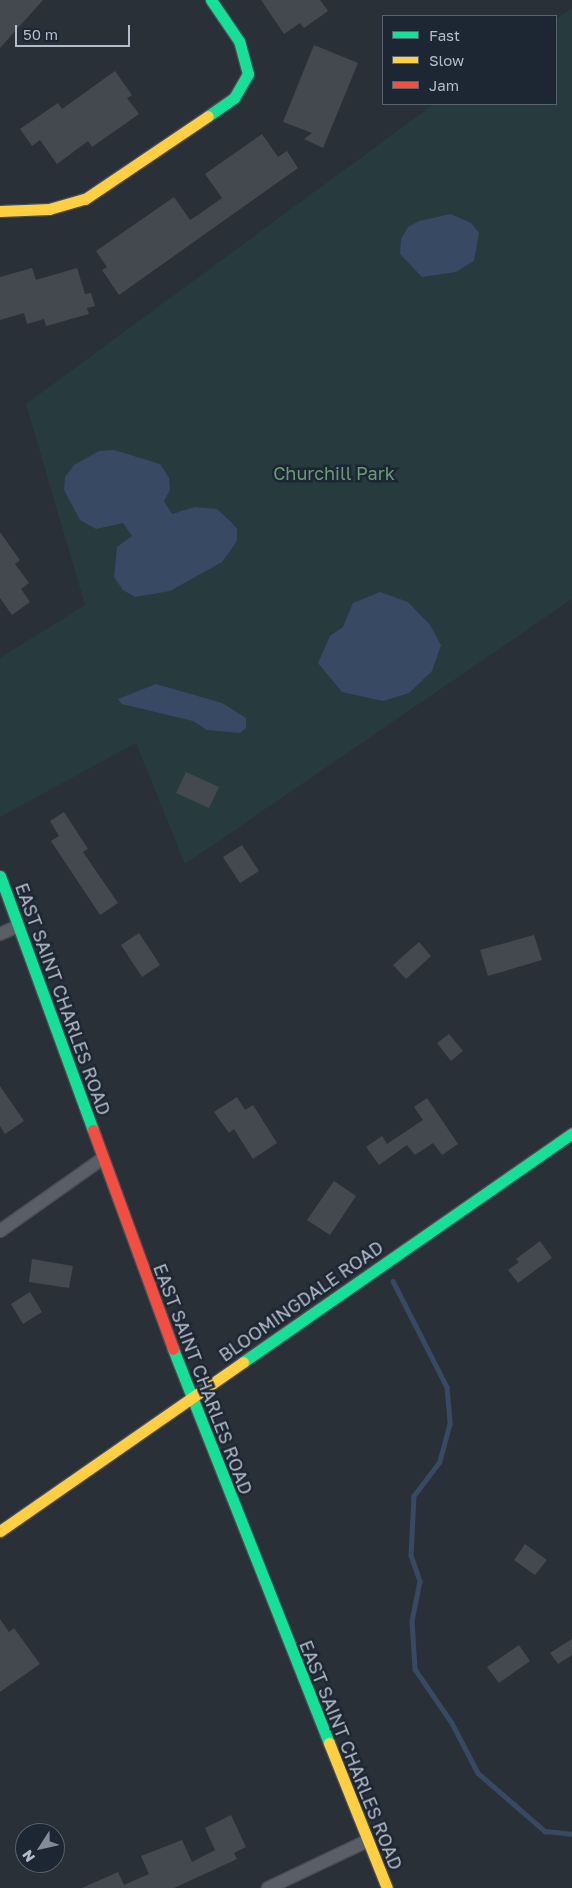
<!DOCTYPE html>
<style>
body{margin:0}
#map{position:relative;width:572px;height:1888px;overflow:hidden;background:#2a3038;font-family:"Golos Text",sans-serif}
div>[style]{position:absolute}
.green>*{inset:0;background:#273a3e}
.water>*{inset:0;background:#384963}
.stream>*{height:4.5px;margin:-2.25px;padding:0 2.25px;transform-origin:2.25px;border-radius:2.25px;background:#384963}
.building>*{inset:0;background:#444950}
.roads{filter:drop-shadow(1px 0 #484c53) drop-shadow(-1px 0 #484c53) drop-shadow(0 1px #484c53) drop-shadow(0 -1px #484c53)}
.street>*{height:12px;margin:-6px;padding:0 6px;transform-origin:6px;border-radius:6px;background:#5a5e66}
.fast>*{height:11px;margin:-5.5px;padding:0 5.5px;transform-origin:5.5px;border-radius:5.5px;background:#16e098}
.slow>*{height:11px;margin:-5.5px;padding:0 5.5px;transform-origin:5.5px;border-radius:5.5px;background:#ffcf43}
.jam>*{height:11px;margin:-5.5px;padding:0 5.5px;transform-origin:5.5px;border-radius:5.5px;background:#f24e42}
span{translate:-50% -50%;white-space:nowrap;text-align:center;line-height:1.15;-webkit-text-stroke:5px #1d2633;paint-order:stroke}
.park-label{font-size:18px;color:#6b9a76}
.street-label{font-size:18px;color:#b4bcc9}
.legend{position:absolute;left:382px;top:15px;width:175px;height:90px;box-sizing:border-box;background:#1d2633;border:1px solid #59626f;margin:0;padding:6px 9px;list-style:none;font-size:15px;color:#b4bcc9}
.legend li{display:flex;align-items:center;gap:10px;height:25px}
.legend b{width:25px;border:1px solid #59626f}
.north{position:absolute;left:15px;top:1823px;width:50px;height:50px;box-sizing:border-box;background:#1d2633;border:1px solid #59626f;border-radius:50%;rotate:235deg;font-size:14px;font-weight:700;line-height:20px;text-align:center;color:#b4bcc9}
.north::after{content:'';display:block;margin:auto;width:18px;height:22px;background:#848b96;clip-path:polygon(50% 0,100% 100%,50% 72%,0 100%)}
.scale{position:absolute;left:15px;top:25px;width:115px;height:22px;box-sizing:border-box;border:2px solid #b4bcc9;border-top:0;padding-left:6px;font-size:15px;line-height:18px;white-space:nowrap;color:#b4bcc9;-webkit-text-stroke:4px #1d2633;paint-order:stroke}
</style>
<div id="map">
<div class="green">
<div style="clip-path:polygon(572px 8px,572px 599px,185px 864px,136px 743px,0 817px,0 658px,85px 605px,26px 404px,434px 104px,556px 104px,556px 19px)"></div>
</div>
<div class="water">
<div style="clip-path:polygon(451px 214px,471px 223px,479px 233px,474px 261px,456px 272px,422px 277px,400px 254px,401px 239px,408px 227px,419px 221px)"></div>
<div style="clip-path:polygon(114px 450px,160px 464px,169px 478px,170px 490px,164px 501px,172px 514px,195px 507px,217px 509px,231px 522px,237px 529px,237px 541px,222px 562px,170px 591px,135px 597px,123px 590px,114px 577px,117px 547px,132px 536px,123px 523px,96px 529px,80px 520px,64px 490px,65px 477px,74px 465px,99px 451px)"></div>
<div style="clip-path:polygon(380px 592px,408px 602px,430px 625px,441px 645px,432px 671px,409px 693px,383px 701px,342px 692px,318px 663px,330px 636px,343px 627px,353px 603px)"></div>
<div style="clip-path:polygon(156px 684px,222px 703px,246px 718px,246px 728px,240px 733px,207px 730px,193px 721px,122px 704px,118px 699px)"></div>
</div>
<div class="stream">
<div style="left:393px;top:1281px;width:119px;rotate:63deg"></div>
<div style="left:447px;top:1387px;width:37px;rotate:85deg"></div>
<div style="left:450px;top:1424px;width:39px;rotate:105deg"></div>
<div style="left:440px;top:1462px;width:43px;rotate:127.4deg"></div>
<div style="left:414px;top:1496px;width:59px;rotate:92.9deg"></div>
<div style="left:411px;top:1555px;width:28px;rotate:71deg"></div>
<div style="left:420px;top:1581px;width:41px;rotate:101.3deg"></div>
<div style="left:412px;top:1621px;width:48px;rotate:86.4deg"></div>
<div style="left:415px;top:1669px;width:65px;rotate:55.6deg"></div>
<div style="left:452px;top:1723px;width:56px;rotate:62.5deg"></div>
<div style="left:478px;top:1773px;width:89px;rotate:40.9deg"></div>
<div style="left:545px;top:1831px;width:27px;rotate:6deg"></div>
</div>
<div class="building">
<div style="clip-path:polygon(0 0,43px 0,0 48px)"></div>
<div style="clip-path:polygon(261px 0,320px 0,328px 11px,304px 28px,300px 23px,284px 34px)"></div>
<div style="clip-path:polygon(314px 45px,358px 63px,323px 148px,304px 139px,312px 133px,283px 122px)"></div>
<div style="clip-path:polygon(115px 71px,132px 95px,127px 98px,139px 114px,92px 147px,88px 141px,57px 164px,40px 140px,32px 146px,20px 129px,58px 103px,62px 109px)"></div>
<div style="clip-path:polygon(262px 134px,278px 157px,287px 151px,298px 168px,119px 295px,102px 270px,107px 267px,96px 251px,174px 197px,190px 220px,198px 215px,222px 198px,205px 174px)"></div>
<div style="clip-path:polygon(32px 268px,36px 280px,77px 268px,85px 294px,91px 293px,95px 306px,87px 308px,89px 314px,46px 326px,44px 319px,27px 324px,24px 313px,0 320px,0 277px)"></div>
<div style="clip-path:polygon(0 532px,20px 560px,15px 564px,29px 583px,21px 589px,30px 602px,12px 615px,0 598px)"></div>
<div style="clip-path:polygon(186px 772px,219px 787px,209px 808px,176px 793px)"></div>
<div style="clip-path:polygon(64px 812px,88px 849px,83px 852px,118px 903px,100px 915px,51px 841px,59px 836px,50px 821px)"></div>
<div style="clip-path:polygon(242px 845px,259px 871px,240px 883px,223px 857px)"></div>
<div style="clip-path:polygon(139px 933px,160px 965px,142px 977px,121px 945px)"></div>
<div style="clip-path:polygon(534px 935px,542px 960px,488px 976px,480px 950px)"></div>
<div style="clip-path:polygon(419px 942px,431px 956px,406px 979px,393px 965px)"></div>
<div style="clip-path:polygon(449px 1034px,463px 1051px,451px 1061px,437px 1043px)"></div>
<div style="clip-path:polygon(0 1086px,24px 1121px,5px 1134px,0 1126px)"></div>
<div style="clip-path:polygon(237px 1097px,245px 1110px,253px 1105px,277px 1143px,253px 1159px,234px 1129px,229px 1133px,214px 1112px)"></div>
<div style="clip-path:polygon(427px 1098px,458px 1144px,442px 1155px,433px 1143px,415px 1155px,407px 1145px,379px 1165px,366px 1147px,382px 1136px,387px 1144px,423px 1120px,414px 1107px)"></div>
<div style="clip-path:polygon(334px 1181px,356px 1196px,330px 1235px,307px 1220px)"></div>
<div style="clip-path:polygon(540px 1241px,552px 1258px,518px 1283px,508px 1270px,519px 1262px,516px 1259px)"></div>
<div style="clip-path:polygon(32px 1259px,73px 1266px,69px 1288px,29px 1282px)"></div>
<div style="clip-path:polygon(30px 1292px,42px 1312px,23px 1324px,11px 1304px)"></div>
<div style="clip-path:polygon(525px 1544px,547px 1560px,535px 1575px,514px 1560px)"></div>
<div style="clip-path:polygon(0 1619px,9px 1632px,14px 1628px,40px 1664px,0 1692px)"></div>
<div style="clip-path:polygon(572px 1639px,572px 1655px,558px 1664px,550px 1653px)"></div>
<div style="clip-path:polygon(519px 1645px,530px 1661px,499px 1683px,487px 1667px)"></div>
<div style="clip-path:polygon(231px 1815px,246px 1847px,234px 1853px,237px 1859px,174px 1888px,82px 1888px,118px 1872px,124px 1885px,149px 1874px,141px 1856px,182px 1840px,192px 1862px,215px 1850px,205px 1828px)"></div>
</div>
<div class="roads">
<div class="street">
<div style="left:0;top:934px;width:20px;rotate:-24deg"></div>
<div style="left:0;top:1231px;width:125px;rotate:-35.2deg"></div>
<div style="left:268px;top:1888px;width:110px;rotate:-25.4deg"></div>
</div>
<div class="fast">
<div style="left:208px;top:116px;width:32px;rotate:-35deg"></div>
<div style="left:234px;top:98px;width:28px;rotate:-60deg"></div>
<div style="left:248px;top:74px;width:34px;rotate:-105deg"></div>
<div style="left:239px;top:41px;width:50px;rotate:-124.3deg"></div>
<div style="left:0;top:876px;width:270px;rotate:69.9deg"></div>
<div style="left:173px;top:1349px;width:424px;rotate:68.4deg"></div>
<div style="left:243px;top:1362px;width:401px;rotate:-34.8deg"></div>
</div>
<div class="slow">
<div style="left:0;top:211px;width:49px;rotate:-2.3deg"></div>
<div style="left:49px;top:209px;width:37px;rotate:-16deg"></div>
<div style="left:85px;top:199px;width:148px;rotate:-34deg"></div>
<div style="left:0;top:1531px;width:296px;rotate:-34.8deg"></div>
<div style="left:329px;top:1743px;width:156px;rotate:68.2deg"></div>
</div>
<div class="jam">
<div style="left:93px;top:1130px;width:233px;rotate:69.9deg"></div>
</div>
</div>
<div class="park-label">
<span style="left:334px;top:473px">Churchill Park</span>
</div>
<div class="street-label">
<span style="left:63px;top:999px;rotate:70deg">EAST SAINT CHARLES ROAD</span>
<span style="left:301px;top:1301px;rotate:-35deg">BLOOMINGDALE ROAD</span>
<span style="left:203px;top:1379px;rotate:69deg">EAST SAINT CHARLES ROAD</span>
<span style="left:351px;top:1755px;rotate:68deg">EAST SAINT CHARLES ROAD</span>
</div>
<ul class="legend">
<li><b style="height:6px;background:#16e098"></b>Fast</li>
<li><b style="height:6px;background:#ffcf43"></b>Slow</li>
<li><b style="height:6px;background:#f24e42"></b>Jam</li>
</ul>
<div class="north">N</div>
<div class="scale">50 m</div>
</div>
